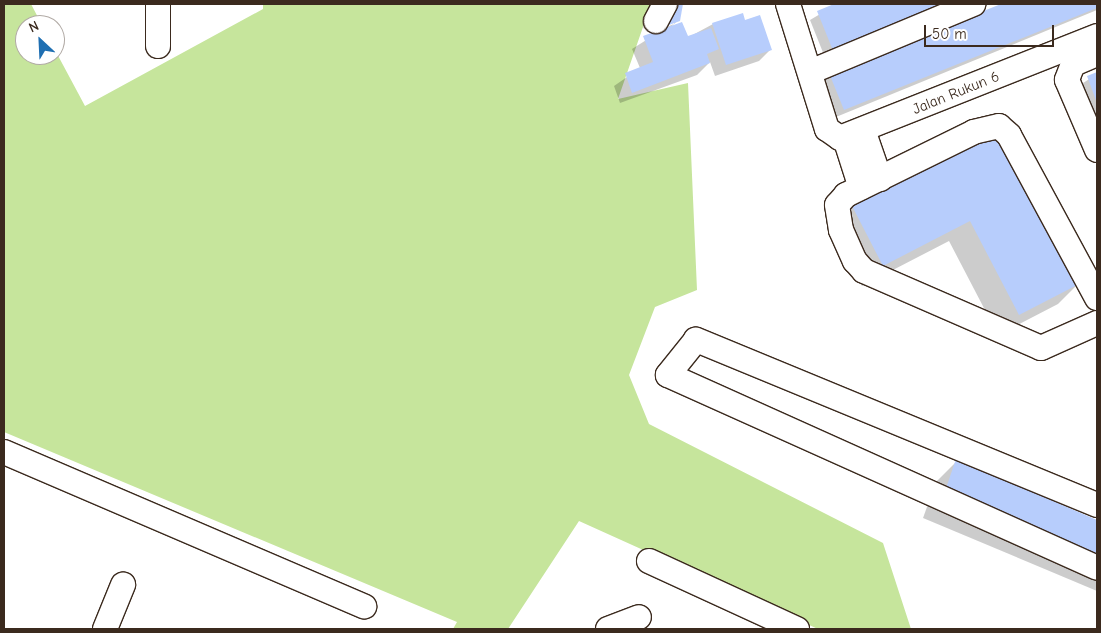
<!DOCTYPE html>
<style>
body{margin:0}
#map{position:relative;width:1101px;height:633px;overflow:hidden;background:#fff;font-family:"Comic Neue",sans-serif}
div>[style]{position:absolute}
.green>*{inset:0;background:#c6e59c}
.shadow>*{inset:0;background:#0003}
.building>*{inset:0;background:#b7cdfc}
.roads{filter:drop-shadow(1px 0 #3b2a1e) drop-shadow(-1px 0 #3b2a1e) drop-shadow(0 1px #3b2a1e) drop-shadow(0 -1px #3b2a1e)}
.minor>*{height:24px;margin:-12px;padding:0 12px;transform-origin:12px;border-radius:12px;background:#fff}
span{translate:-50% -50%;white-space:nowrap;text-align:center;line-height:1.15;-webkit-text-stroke:4px #fff;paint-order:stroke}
.street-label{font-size:15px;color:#3b2a1e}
.frame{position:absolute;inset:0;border:5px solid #3b2a1e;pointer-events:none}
.north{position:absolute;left:15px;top:15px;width:50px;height:50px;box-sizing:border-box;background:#fff;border:1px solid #b1aaa5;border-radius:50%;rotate:335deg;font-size:14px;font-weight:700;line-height:20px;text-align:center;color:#3b2a1e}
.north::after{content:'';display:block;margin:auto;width:18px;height:22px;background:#1f6fb2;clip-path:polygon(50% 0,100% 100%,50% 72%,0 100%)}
.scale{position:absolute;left:924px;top:25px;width:130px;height:22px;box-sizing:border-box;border:2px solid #3b2a1e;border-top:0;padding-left:6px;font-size:15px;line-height:18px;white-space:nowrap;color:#3b2a1e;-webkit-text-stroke:4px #fff;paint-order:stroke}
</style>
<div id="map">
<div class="green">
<div style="clip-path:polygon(4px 4px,31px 4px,42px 25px,25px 25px,25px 55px,55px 55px,55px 50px,85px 106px,263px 9px,263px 4px,651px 4px,618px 99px,688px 83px,697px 290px,655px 307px,629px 375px,649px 424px,883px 543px,911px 629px,818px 629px,579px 521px,508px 629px,453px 629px,457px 622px,4px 432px)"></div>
</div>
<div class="shadow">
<div style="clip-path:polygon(evenodd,651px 4px,682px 4px,678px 20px,671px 27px,687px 38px,713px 24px,745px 21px,771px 49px,759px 61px,715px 76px,710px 62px,697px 75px,620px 103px,614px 86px,640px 68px,632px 49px,659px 32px,646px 29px,651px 4px,674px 22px,674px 24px,664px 28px,663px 26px,674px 22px)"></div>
<div style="clip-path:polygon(837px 4px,966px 4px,826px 60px,810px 20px)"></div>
<div style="clip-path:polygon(1004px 4px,1097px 4px,1097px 10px,836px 117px,822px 82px,830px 74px)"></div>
<div style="clip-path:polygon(1097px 74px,1097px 131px,1080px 85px)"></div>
<div style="clip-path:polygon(998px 129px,1079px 283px,1058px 304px,998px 335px,949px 241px,862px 286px,830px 226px,851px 205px)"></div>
<div style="clip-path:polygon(957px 461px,1097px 521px,1097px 591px,923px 518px,936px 482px)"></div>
</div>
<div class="building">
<div style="clip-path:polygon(656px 4px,683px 4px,680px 21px,669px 25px,653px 21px)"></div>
<div style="clip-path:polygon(834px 4px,957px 4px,834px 53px,817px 11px)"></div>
<div style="clip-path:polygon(1001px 4px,1097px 4px,1097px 8px,844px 110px,829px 73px)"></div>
<div style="clip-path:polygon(743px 13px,745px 20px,760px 15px,772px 50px,726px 65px,712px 23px)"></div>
<div style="clip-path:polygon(682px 22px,688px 36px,711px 28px,719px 49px,707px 54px,710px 63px,632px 93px,625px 73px,653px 62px,643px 36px)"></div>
<div style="clip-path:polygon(1097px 72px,1097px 103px,1087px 76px)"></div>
<div style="clip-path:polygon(999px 127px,1081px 283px,1019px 315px,970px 221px,883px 266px,851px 204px)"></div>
<div style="clip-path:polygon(956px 459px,1097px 520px,1097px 562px,943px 497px)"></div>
</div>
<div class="roads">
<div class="minor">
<div style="left:788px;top:4px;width:131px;rotate:72.7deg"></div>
<div style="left:827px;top:129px;width:16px;rotate:35deg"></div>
<div style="left:840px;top:138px;width:277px;rotate:-21.6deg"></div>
<div style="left:656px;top:21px;width:19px;rotate:-62deg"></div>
<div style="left:158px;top:46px;width:42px;rotate:-90deg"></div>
<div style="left:1097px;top:54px;width:26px;rotate:157deg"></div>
<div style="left:1073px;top:64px;width:17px;rotate:111deg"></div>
<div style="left:1067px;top:80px;width:76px;rotate:66.8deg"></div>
<div style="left:810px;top:72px;width:177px;rotate:-22.6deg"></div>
<div style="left:863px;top:130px;width:52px;rotate:70.9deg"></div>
<div style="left:845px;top:138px;width:52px;rotate:72.3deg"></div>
<div style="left:1097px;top:298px;width:185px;rotate:-118.4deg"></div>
<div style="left:1009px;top:135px;width:13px;rotate:-138deg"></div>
<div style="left:999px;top:126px;width:26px;rotate:167deg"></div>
<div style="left:974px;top:132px;width:143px;rotate:153.8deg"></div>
<div style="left:846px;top:195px;width:13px;rotate:132deg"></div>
<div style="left:837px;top:205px;width:25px;rotate:81deg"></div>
<div style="left:841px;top:230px;width:34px;rotate:66deg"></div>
<div style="left:855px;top:261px;width:13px;rotate:48deg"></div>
<div style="left:864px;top:271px;width:193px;rotate:23.5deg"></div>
<div style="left:1041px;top:348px;width:61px;rotate:-24.1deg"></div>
<div style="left:4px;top:452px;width:392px;rotate:23.2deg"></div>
<div style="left:1097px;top:505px;width:434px;rotate:-157.6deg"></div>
<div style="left:696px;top:340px;width:45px;rotate:128.7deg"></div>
<div style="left:668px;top:375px;width:470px;rotate:24.2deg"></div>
<div style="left:649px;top:561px;width:163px;rotate:24.7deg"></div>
<div style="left:105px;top:629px;width:48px;rotate:-67.8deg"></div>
<div style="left:608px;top:629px;width:33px;rotate:-21deg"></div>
</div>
</div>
<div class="street-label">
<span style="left:956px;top:93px;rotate:-22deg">Jalan Rukun 6</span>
</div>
<div class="frame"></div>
<div class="north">N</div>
<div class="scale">50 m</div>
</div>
